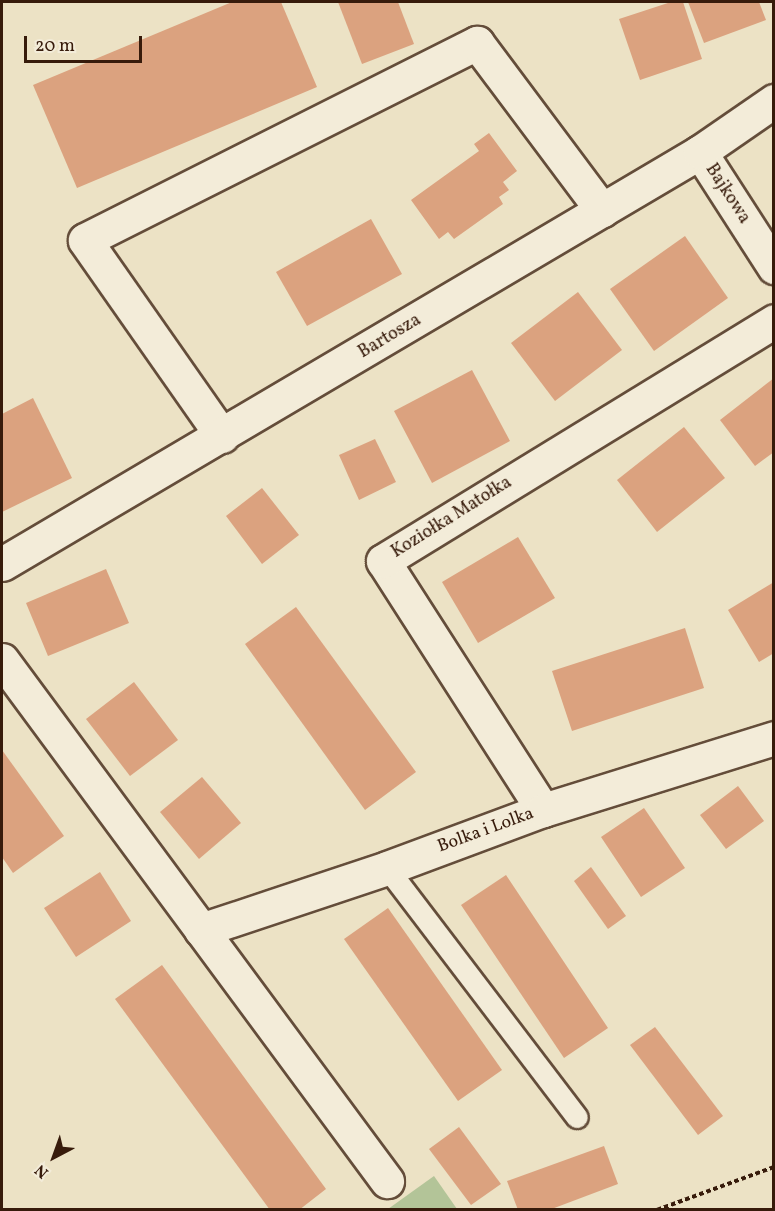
<!DOCTYPE html>
<meta charset="utf-8">
<style>
body{margin:0}
#map{position:relative;width:775px;height:1211px;overflow:hidden;background:#ece2c5;font-family:Vollkorn,serif}
div>[style]{position:absolute}
.green>*{inset:0;background:#b3c498}
.building>*{inset:0;background:#dba27f}
.path>*{height:4px;margin-top:-2px;transform-origin:0;background:repeating-linear-gradient(90deg,#371b0b 0 4.5px,transparent 0 7.5px)}
.roads{filter:drop-shadow(2px 0 #644d3a) drop-shadow(-2px 0 #644d3a) drop-shadow(0 2px #644d3a) drop-shadow(0 -2px #644d3a)}
.service>*{height:21px;margin:-10.5px;padding:0 10.5px;transform-origin:10.5px;border-radius:10.5px;background:#f3ecd9}
.minor>*{height:33px;margin:-16.5px;padding:0 16.5px;transform-origin:16.5px;border-radius:16.5px;background:#f3ecd9}
span{translate:-50% -50%;white-space:nowrap;text-align:center;line-height:1.15;-webkit-text-stroke:4.5px #f3ecd9;paint-order:stroke}
.street-label{font-size:18px;color:#371b0b}
.frame{position:absolute;inset:0;border:3px solid #371b0b;pointer-events:none}
.north{position:absolute;left:24px;top:1127px;width:60px;height:60px;-webkit-text-stroke:4px #f3ecd9;paint-order:stroke;rotate:221deg;font-size:16px;font-weight:700;line-height:24px;text-align:center;color:#371b0b}
.north::after{content:'';display:block;margin:auto;width:21px;height:27px;background:#371b0b;clip-path:polygon(50% 0,100% 100%,50% 72%,0 100%)}
.scale{position:absolute;left:24px;top:36px;width:118px;height:27px;box-sizing:border-box;border:3px solid #371b0b;border-top:0;padding-left:8px;font-size:18px;line-height:21px;white-space:nowrap;color:#371b0b;-webkit-text-stroke:4px #f3ecd9;paint-order:stroke}
</style>
<div id="map">
<div class="green">
<div style="clip-path:polygon(434px 1176px,457px 1209px,388px 1209px)"></div>
</div>
<div class="building">
<div style="clip-path:polygon(232px 2px,281px 2px,317px 87px,77px 188px,33px 85px)"></div>
<div style="clip-path:polygon(338px 2px,398px 2px,414px 44px,362px 64px)"></div>
<div style="clip-path:polygon(671px 2px,683px 2px,702px 59px,640px 80px,619px 19px)"></div>
<div style="clip-path:polygon(688px 2px,759px 2px,766px 20px,704px 43px)"></div>
<div style="clip-path:polygon(489px 133px,517px 171px,503px 182px,509px 190px,499px 197px,503px 204px,454px 239px,448px 232px,439px 239px,411px 200px,479px 151px,474px 144px)"></div>
<div style="clip-path:polygon(371px 219px,402px 274px,307px 326px,276px 272px)"></div>
<div style="clip-path:polygon(685px 236px,728px 298px,654px 351px,610px 289px)"></div>
<div style="clip-path:polygon(578px 292px,622px 350px,555px 401px,511px 343px)"></div>
<div style="clip-path:polygon(472px 370px,510px 441px,432px 483px,394px 411px)"></div>
<div style="clip-path:polygon(774px 378px,774px 452px,755px 466px,720px 420px)"></div>
<div style="clip-path:polygon(33px 398px,72px 478px,2px 512px,2px 414px)"></div>
<div style="clip-path:polygon(684px 427px,725px 478px,657px 532px,617px 480px)"></div>
<div style="clip-path:polygon(375px 439px,396px 482px,359px 500px,339px 455px)"></div>
<div style="clip-path:polygon(262px 488px,299px 535px,262px 564px,226px 516px)"></div>
<div style="clip-path:polygon(518px 537px,555px 598px,478px 643px,442px 582px)"></div>
<div style="clip-path:polygon(106px 569px,129px 623px,48px 656px,26px 603px)"></div>
<div style="clip-path:polygon(774px 582px,774px 653px,759px 662px,728px 610px)"></div>
<div style="clip-path:polygon(296px 607px,416px 772px,365px 810px,245px 644px)"></div>
<div style="clip-path:polygon(685px 628px,704px 688px,572px 731px,552px 671px)"></div>
<div style="clip-path:polygon(134px 682px,178px 740px,130px 776px,86px 719px)"></div>
<div style="clip-path:polygon(2px 750px,64px 836px,13px 873px,2px 857px)"></div>
<div style="clip-path:polygon(202px 777px,241px 823px,199px 859px,160px 812px)"></div>
<div style="clip-path:polygon(738px 786px,764px 821px,726px 849px,700px 815px)"></div>
<div style="clip-path:polygon(644px 808px,685px 868px,641px 897px,601px 837px)"></div>
<div style="clip-path:polygon(591px 867px,626px 916px,608px 929px,574px 881px)"></div>
<div style="clip-path:polygon(100px 872px,131px 921px,76px 957px,44px 908px)"></div>
<div style="clip-path:polygon(506px 875px,608px 1028px,564px 1058px,461px 905px)"></div>
<div style="clip-path:polygon(388px 908px,502px 1070px,458px 1101px,344px 939px)"></div>
<div style="clip-path:polygon(162px 965px,326px 1189px,299px 1210px,270px 1210px,115px 999px)"></div>
<div style="clip-path:polygon(655px 1027px,723px 1116px,698px 1135px,630px 1045px)"></div>
<div style="clip-path:polygon(459px 1127px,501px 1184px,471px 1205px,429px 1149px)"></div>
<div style="clip-path:polygon(604px 1146px,618px 1184px,549px 1210px,518px 1210px,507px 1181px)"></div>
</div>
<div class="path">
<div style="left:657px;top:1210px;width:125px;rotate:-20.2deg"></div>
</div>
<div class="roads">
<div class="service">
<div style="left:387px;top:868px;width:313px;rotate:52.7deg"></div>
</div>
<div class="minor">
<div style="left:700px;top:152px;width:137px;rotate:57.2deg"></div>
<div style="left:222px;top:436px;width:239px;rotate:-125deg"></div>
<div style="left:85px;top:240px;width:439px;rotate:-26.7deg"></div>
<div style="left:477px;top:43px;width:209px;rotate:53.2deg"></div>
<div style="left:2px;top:564px;width:811px;rotate:-30.55deg"></div>
<div style="left:700px;top:152px;width:90px;rotate:-34.6deg"></div>
<div style="left:2px;top:660px;width:648px;rotate:53.54deg"></div>
<div style="left:543px;top:810px;width:296px;rotate:-122.7deg"></div>
<div style="left:383px;top:561px;width:459px;rotate:-31.5deg"></div>
<div style="left:201px;top:930px;width:196px;rotate:-18.4deg"></div>
<div style="left:387px;top:868px;width:166px;rotate:-20.4deg"></div>
<div style="left:543px;top:810px;width:242px;rotate:-17.3deg"></div>
</div>
</div>
<div class="street-label">
<span style="left:727px;top:194px;rotate:57deg">Bajkowa</span>
<span style="left:390px;top:337px;rotate:-31deg">Bartosza</span>
<span style="left:452px;top:518px;rotate:-32deg">Koziołka Matołka</span>
<span style="left:486px;top:831px;rotate:-20deg">Bolka i Lolka</span>
</div>
<div class="frame"></div>
<div class="north">N</div>
<div class="scale">20 m</div>
</div>
